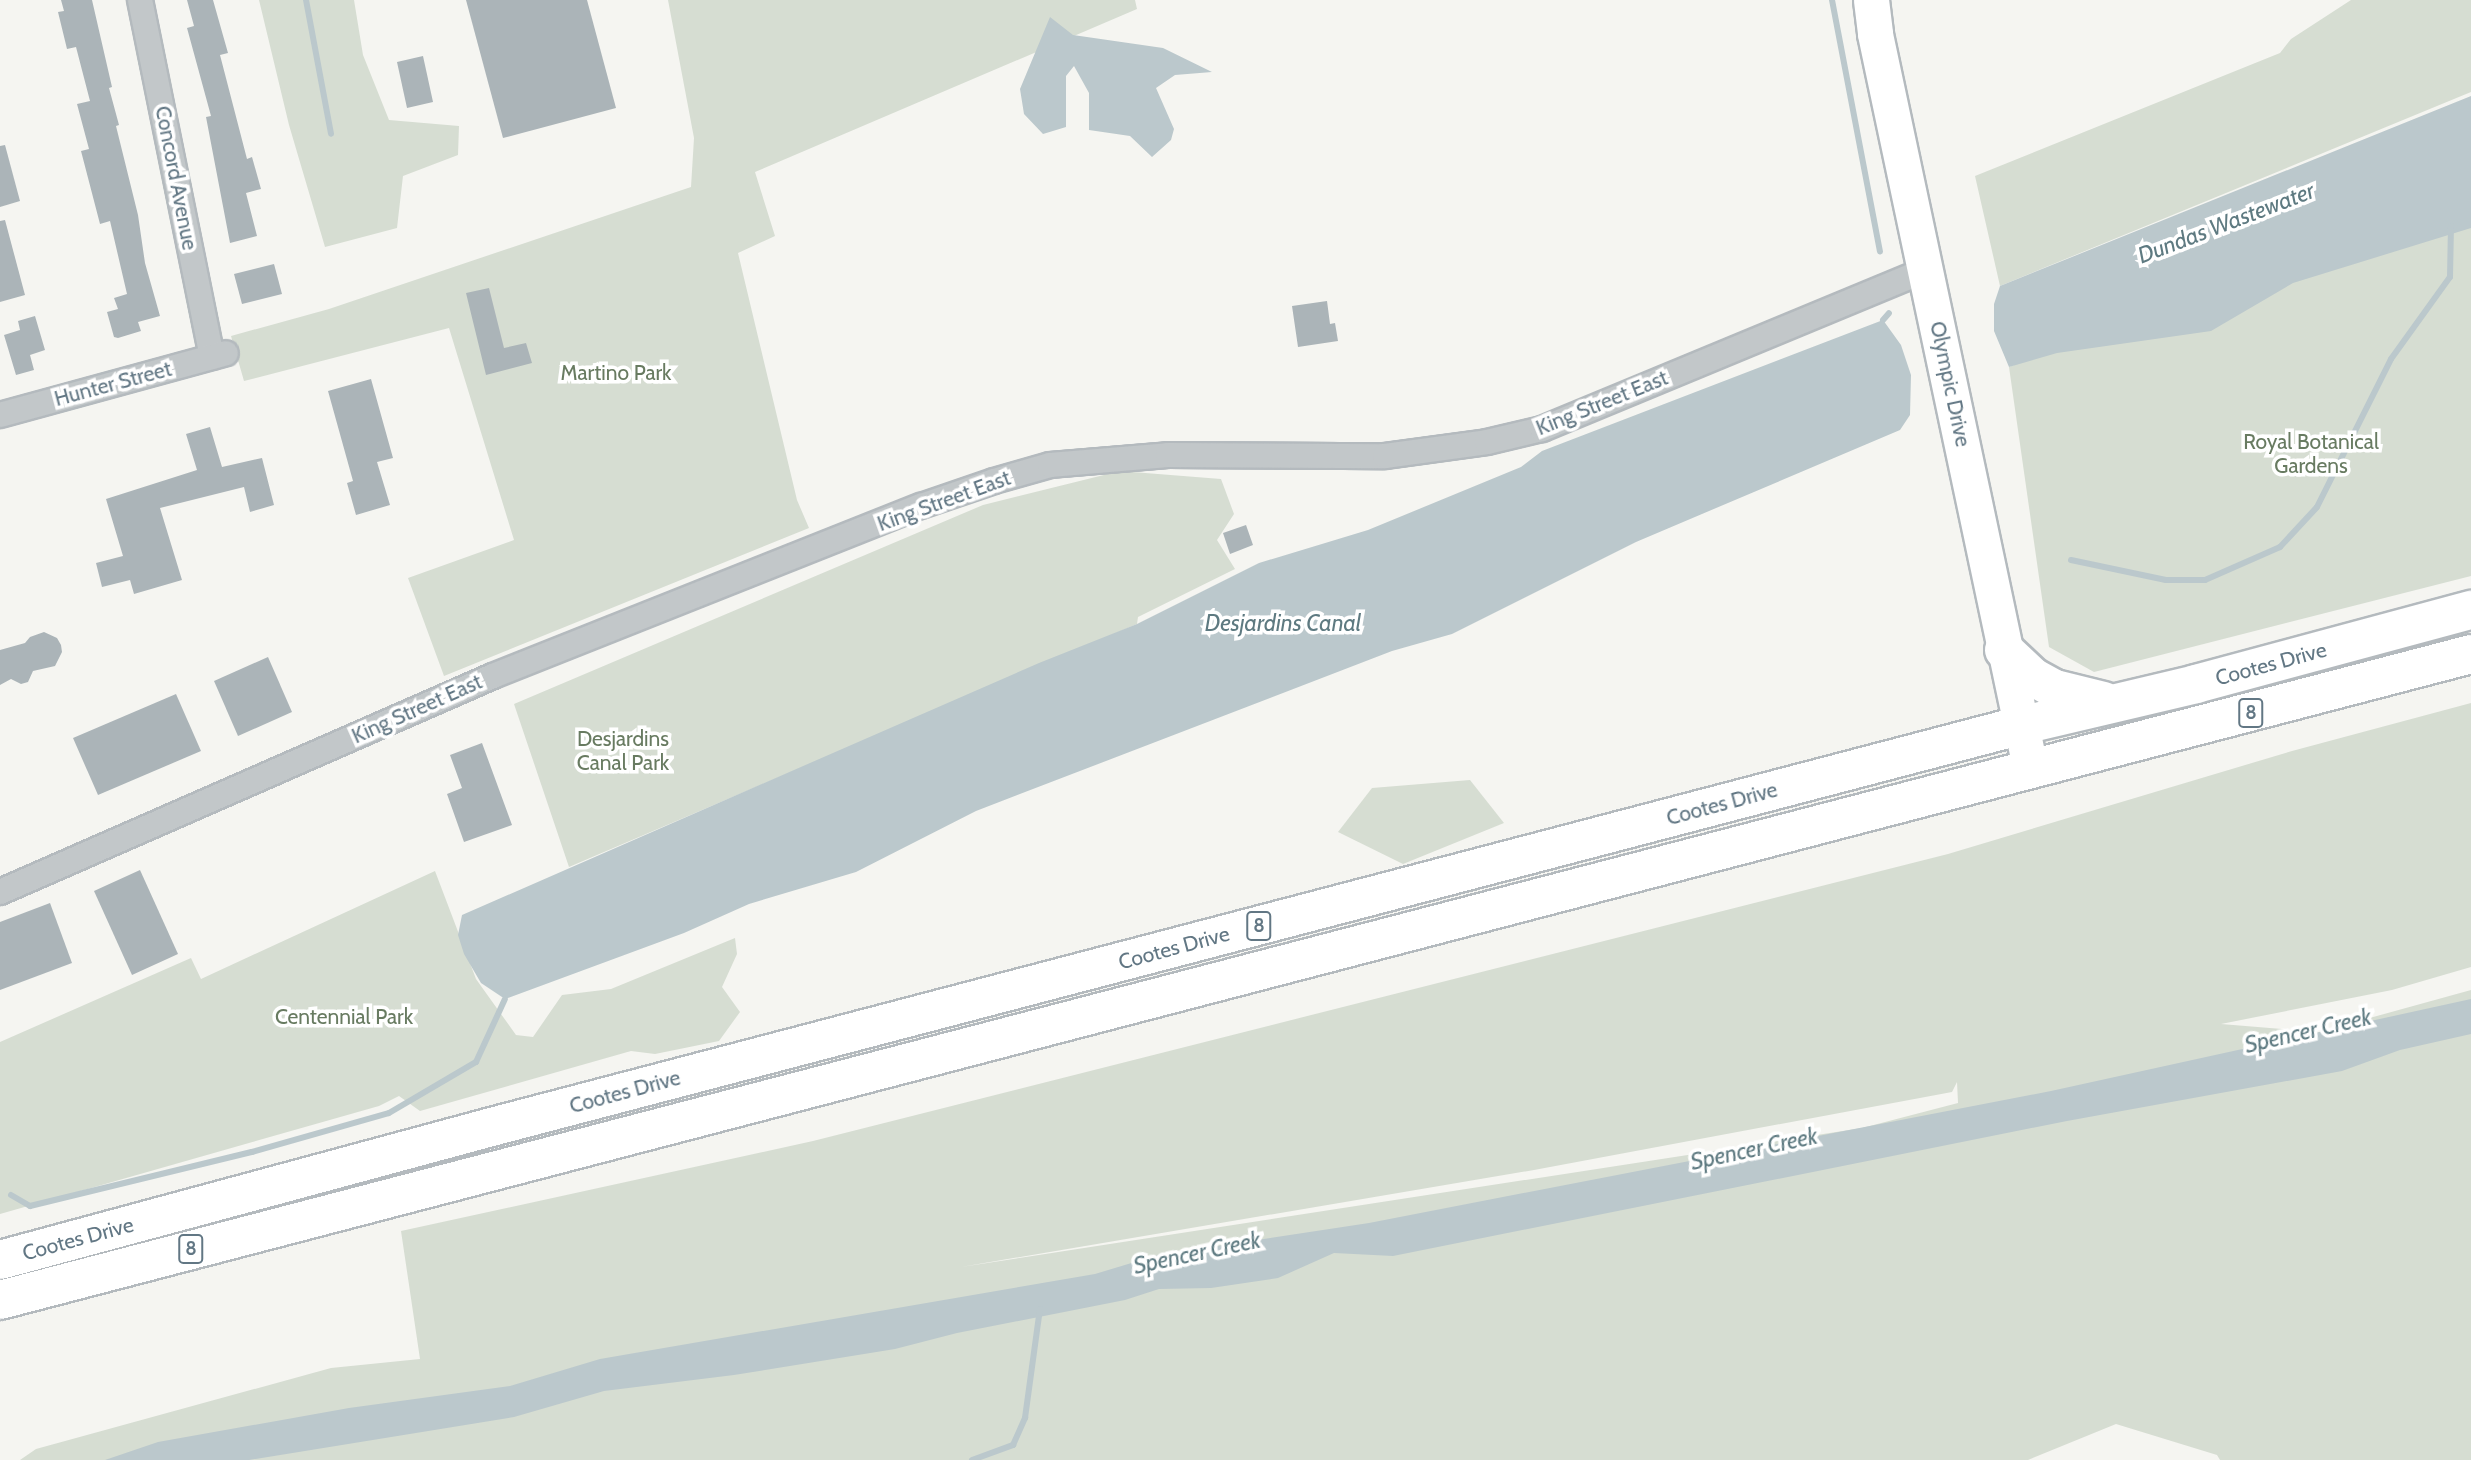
<!DOCTYPE html>
<style>
body{margin:0}
#map{position:relative;width:2471px;height:1460px;overflow:hidden;background:#f5f5f1;font-family:Cabin,sans-serif}
div>[style]{position:absolute}
.green>*{inset:0;background:#d6ddd2}
.water>*{inset:0;background:#bbc8cc}
.stream>*{height:6px;margin:-3px;padding:0 3px;transform-origin:3px;border-radius:3px;background:#bbc8cc}
.building>*{inset:0;background:#abb4b8}
.roads{filter:drop-shadow(2px 0 #b4babe) drop-shadow(-2px 0 #b4babe) drop-shadow(0 2px #b4babe) drop-shadow(0 -2px #b4babe)}
.street>*{height:24px;margin:-12px;padding:0 12px;transform-origin:12px;border-radius:12px;background:#c2c7c9}
.secondary>*{height:35px;margin:-17.5px;padding:0 17.5px;transform-origin:17.5px;border-radius:17.5px;background:#fff}
.primary>*{height:38px;margin:-19px;padding:0 19px;transform-origin:19px;border-radius:19px;background:#fff}
span{translate:-50% -50%;white-space:nowrap;text-align:center;line-height:1.15;-webkit-text-stroke:7px #fff;paint-order:stroke}
.shield-label span{padding:2px 5px;background:#fff;border:2px solid;border-radius:5px;-webkit-text-stroke-width:0}
.shield-label{font-size:19px;color:#627784;font-weight:700}
.street-label{font-size:21px;color:#627784}
.park-label{font-size:21px;color:#687b61}
.water-label{font-size:23px;color:#5e7a81;font-style:italic}
</style>
<div id="map">
<div class="green">
<div style="clip-path:polygon(259px 0,354px 0,363px 55px,389px 120px,459px 126px,458px 155px,403px 176px,397px 228px,325px 247px,289px 125px)"></div>
<div style="clip-path:polygon(668px 0,1135px 0,1137px 9px,755px 172px,775px 236px,738px 253px,797px 500px,809px 528px,444px 676px,408px 578px,514px 540px,449px 328px,244px 381px,231px 336px,329px 309px,691px 187px,694px 138px)"></div>
<div style="clip-path:polygon(2351px 0,2471px 0,2471px 92px,2000px 286px,1975px 176px,2280px 53px,2291px 39px)"></div>
<div style="clip-path:polygon(2471px 188px,2471px 576px,2094px 672px,2049px 647px,2009px 367px)"></div>
<div style="clip-path:polygon(1120px 471px,1221px 479px,1234px 514px,1217px 540px,1235px 569px,1138px 617px,1137px 624px,569px 867px,514px 704px,983px 505px)"></div>
<div style="clip-path:polygon(evenodd,2471px 703px,2471px 967px,2392px 990px,2221px 1024px,2319px 1032px,2471px 990px,2471px 1460px,2220px 1460px,2217px 1455px,2116px 1424px,2028px 1460px,20px 1460px,36px 1449px,331px 1368px,420px 1359px,401px 1231px,813px 1141px,1948px 854px,2292px 751px,2471px 703px,1957px 1082px,1958px 1103px,1862px 1128px,961px 1267px,1534px 1170px,1952px 1092px,1957px 1082px)"></div>
<div style="clip-path:polygon(1470px 780px,1504px 823px,1403px 864px,1338px 832px,1372px 788px)"></div>
<div style="clip-path:polygon(435px 871px,476px 979px,516px 1035px,533px 1037px,562px 995px,611px 989px,735px 938px,737px 954px,722px 987px,740px 1012px,719px 1041px,655px 1054px,631px 1051px,420px 1111px,399px 1096px,379px 1106px,0 1214px,0 1042px,191px 958px,201px 979px)"></div>
</div>
<div class="water">
<div style="clip-path:polygon(1050px 17px,1073px 35px,1163px 48px,1212px 72px,1175px 75px,1156px 88px,1174px 129px,1171px 140px,1152px 157px,1130px 136px,1089px 130px,1089px 93px,1074px 66px,1066px 76px,1066px 127px,1043px 134px,1024px 114px,1020px 89px)"></div>
<div style="clip-path:polygon(2471px 96px,2471px 228px,2293px 283px,2211px 331px,2057px 353px,2009px 367px,1994px 331px,1994px 304px,2000px 286px)"></div>
<div style="clip-path:polygon(1883px 320px,1901px 345px,1911px 375px,1910px 415px,1900px 430px,1636px 542px,1452px 634px,1392px 651px,976px 811px,856px 872px,749px 904px,684px 933px,505px 999px,481px 983px,464px 954px,458px 935px,462px 915px,1039px 663px,1137px 624px,1259px 563px,1368px 530px,1521px 467px,1542px 451px)"></div>
<div style="clip-path:polygon(2471px 999px,2471px 1034px,2400px 1050px,2342px 1071px,2067px 1121px,1393px 1256px,1334px 1253px,1278px 1278px,1211px 1288px,1159px 1289px,1125px 1300px,957px 1333px,895px 1349px,734px 1375px,604px 1391px,514px 1417px,249px 1460px,105px 1460px,158px 1442px,349px 1408px,510px 1386px,600px 1359px,1095px 1274px,1158px 1255px,1369px 1223px,2051px 1091px)"></div>
</div>
<div class="stream">
<div style="left:306px;top:0;width:136px;rotate:79.4deg"></div>
<div style="left:1832px;top:0;width:256px;rotate:79.2deg"></div>
<div style="left:1883px;top:320px;width:9px;rotate:-49deg"></div>
<div style="left:2071px;top:560px;width:97px;rotate:11.9deg"></div>
<div style="left:2166px;top:580px;width:39px"></div>
<div style="left:2205px;top:580px;width:82px;rotate:-23.7deg"></div>
<div style="left:2280px;top:547px;width:54px;rotate:-47.2deg"></div>
<div style="left:2317px;top:507px;width:165px;rotate:-63.4deg"></div>
<div style="left:2391px;top:359px;width:101px;rotate:-54.3deg"></div>
<div style="left:2450px;top:277px;width:51px;rotate:-88.9deg"></div>
<div style="left:11px;top:1195px;width:22px;rotate:30deg"></div>
<div style="left:30px;top:1206px;width:228px;rotate:-13.7deg"></div>
<div style="left:252px;top:1152px;width:142px;rotate:-15.9deg"></div>
<div style="left:389px;top:1113px;width:101px;rotate:-30.4deg"></div>
<div style="left:476px;top:1062px;width:69px;rotate:-65.3deg"></div>
<div style="left:972px;top:1460px;width:44px;rotate:-20.1deg"></div>
<div style="left:1013px;top:1445px;width:30px;rotate:-66deg"></div>
<div style="left:1025px;top:1418px;width:110px;rotate:-82.2deg"></div>
</div>
<div class="building">
<div style="clip-path:polygon(61px 0,92px 0,112px 87px,109px 88px,119px 125px,116px 126px,138px 215px,145px 263px,160px 316px,138px 322px,141px 331px,118px 338px,114px 337px,107px 312px,118px 309px,114px 298px,127px 294px,110px 221px,100px 224px,81px 151px,89px 149px,77px 104px,90px 101px,76px 47px,67px 49px,58px 12px,64px 11px)"></div>
<div style="clip-path:polygon(187px 0,213px 0,228px 53px,220px 55px,247px 159px,252px 157px,261px 189px,246px 193px,257px 236px,230px 243px,206px 117px,211px 116px,187px 28px,194px 26px)"></div>
<div style="clip-path:polygon(466px 0,587px 0,616px 108px,503px 138px)"></div>
<div style="clip-path:polygon(423px 56px,433px 102px,407px 108px,397px 62px)"></div>
<div style="clip-path:polygon(5px 145px,20px 201px,0 207px,0 146px)"></div>
<div style="clip-path:polygon(5px 220px,25px 295px,0 302px,0 221px)"></div>
<div style="clip-path:polygon(274px 264px,282px 294px,242px 304px,234px 274px)"></div>
<div style="clip-path:polygon(489px 288px,504px 348px,526px 343px,532px 363px,486px 375px,466px 293px)"></div>
<div style="clip-path:polygon(1327px 301px,1330px 324px,1335px 323px,1338px 341px,1298px 347px,1292px 306px)"></div>
<div style="clip-path:polygon(35px 316px,45px 350px,30px 355px,34px 370px,16px 375px,4px 335px,20px 330px,18px 321px)"></div>
<div style="clip-path:polygon(371px 379px,393px 458px,377px 462px,390px 505px,356px 515px,347px 483px,353px 481px,328px 391px)"></div>
<div style="clip-path:polygon(210px 427px,222px 467px,262px 458px,274px 505px,250px 512px,244px 487px,160px 508px,182px 580px,134px 594px,130px 580px,102px 587px,96px 563px,123px 556px,106px 499px,197px 470px,186px 434px)"></div>
<div style="clip-path:polygon(1246px 525px,1253px 545px,1230px 554px,1223px 533px)"></div>
<div style="clip-path:polygon(44px 632px,57px 638px,61px 645px,62px 652px,55px 666px,33px 671px,28px 682px,21px 684px,11px 679px,0 685px,0 650px,25px 643px,30px 637px)"></div>
<div style="clip-path:polygon(268px 657px,292px 712px,238px 736px,214px 681px)"></div>
<div style="clip-path:polygon(176px 694px,201px 751px,98px 795px,73px 738px)"></div>
<div style="clip-path:polygon(482px 743px,512px 825px,464px 842px,447px 794px,462px 788px,450px 755px)"></div>
<div style="clip-path:polygon(140px 870px,178px 954px,132px 975px,94px 891px)"></div>
<div style="clip-path:polygon(50px 903px,72px 963px,0 990px,0 922px)"></div>
</div>
<div class="roads">
<div class="street">
<div style="left:140px;top:0;width:364px;rotate:78.6deg"></div>
<div style="left:0;top:415px;width:234px;rotate:-15.3deg"></div>
<div style="left:0;top:892px;width:538px;rotate:-23.66deg"></div>
<div style="left:493px;top:676px;width:461px;rotate:-21.7deg"></div>
<div style="left:921px;top:506px;width:77px;rotate:-18.9deg"></div>
<div style="left:994px;top:481px;width:58px;rotate:-15.9deg"></div>
<div style="left:1050px;top:465px;width:118px;rotate:-4.8deg"></div>
<div style="left:1168px;top:455px;width:217px;rotate:0.3deg"></div>
<div style="left:1385px;top:456px;width:103px;rotate:-7.8deg"></div>
<div style="left:1487px;top:442px;width:57px;rotate:-13.3deg"></div>
<div style="left:1542px;top:429px;width:416px;rotate:-22.5deg"></div>
</div>
<div class="secondary">
<div style="left:1871px;top:0;width:34px;rotate:83deg"></div>
<div style="left:1875px;top:34px;width:749px;rotate:78.06deg"></div>
</div>
<div class="primary">
<div style="left:2004px;top:650px;width:40px;rotate:43deg"></div>
<div style="left:2033px;top:677px;width:25px;rotate:29deg"></div>
<div style="left:2055px;top:689px;width:50px;rotate:13.8deg"></div>
<div style="left:0;top:1260px;width:517px;rotate:-15.14deg"></div>
<div style="left:499px;top:1125px;width:1571px;rotate:-14.71deg"></div>
<div style="left:2019px;top:726px;width:182px;rotate:-13.3deg"></div>
<div style="left:2196px;top:684px;width:285px;rotate:-15.1deg"></div>
<div style="left:0;top:1300px;width:2554px;rotate:-14.65deg"></div>
</div>
</div>
<div class="shield-label">
<span style="left:2251px;top:713px">8</span>
<span style="left:1259px;top:926px">8</span>
<span style="left:191px;top:1249px">8</span>
</div>
<div class="street-label">
<span style="left:176px;top:178px;rotate:79deg">Concord Avenue</span>
<span style="left:113px;top:384px;rotate:-15deg">Hunter Street</span>
<span style="left:1950px;top:384px;rotate:78deg">Olympic Drive</span>
<span style="left:1602px;top:403px;rotate:-22deg">King Street East</span>
<span style="left:944px;top:501px;rotate:-20deg">King Street East</span>
<span style="left:2271px;top:664px;rotate:-15deg">Cootes Drive</span>
<span style="left:417px;top:709px;rotate:-24deg">King Street East</span>
<span style="left:1722px;top:804px;rotate:-15deg">Cootes Drive</span>
<span style="left:1174px;top:948px;rotate:-15deg">Cootes Drive</span>
<span style="left:625px;top:1092px;rotate:-15deg">Cootes Drive</span>
<span style="left:78px;top:1239px;rotate:-15deg">Cootes Drive</span>
</div>
<div class="park-label">
<span style="left:616px;top:373px">Martino Park</span>
<span style="left:2311px;top:454px">Royal Botanical<br>Gardens</span>
<span style="left:623px;top:751px">Desjardins<br>Canal Park</span>
<span style="left:344px;top:1017px">Centennial Park</span>
</div>
<div class="water-label">
<span style="left:2226px;top:223px;rotate:-21deg">Dundas Wastewater</span>
<span style="left:1283px;top:623px">Desjardins Canal</span>
<span style="left:2308px;top:1031px;rotate:-13deg">Spencer Creek</span>
<span style="left:1754px;top:1149px;rotate:-12deg">Spencer Creek</span>
<span style="left:1197px;top:1253px;rotate:-12deg">Spencer Creek</span>
</div>
</div>
